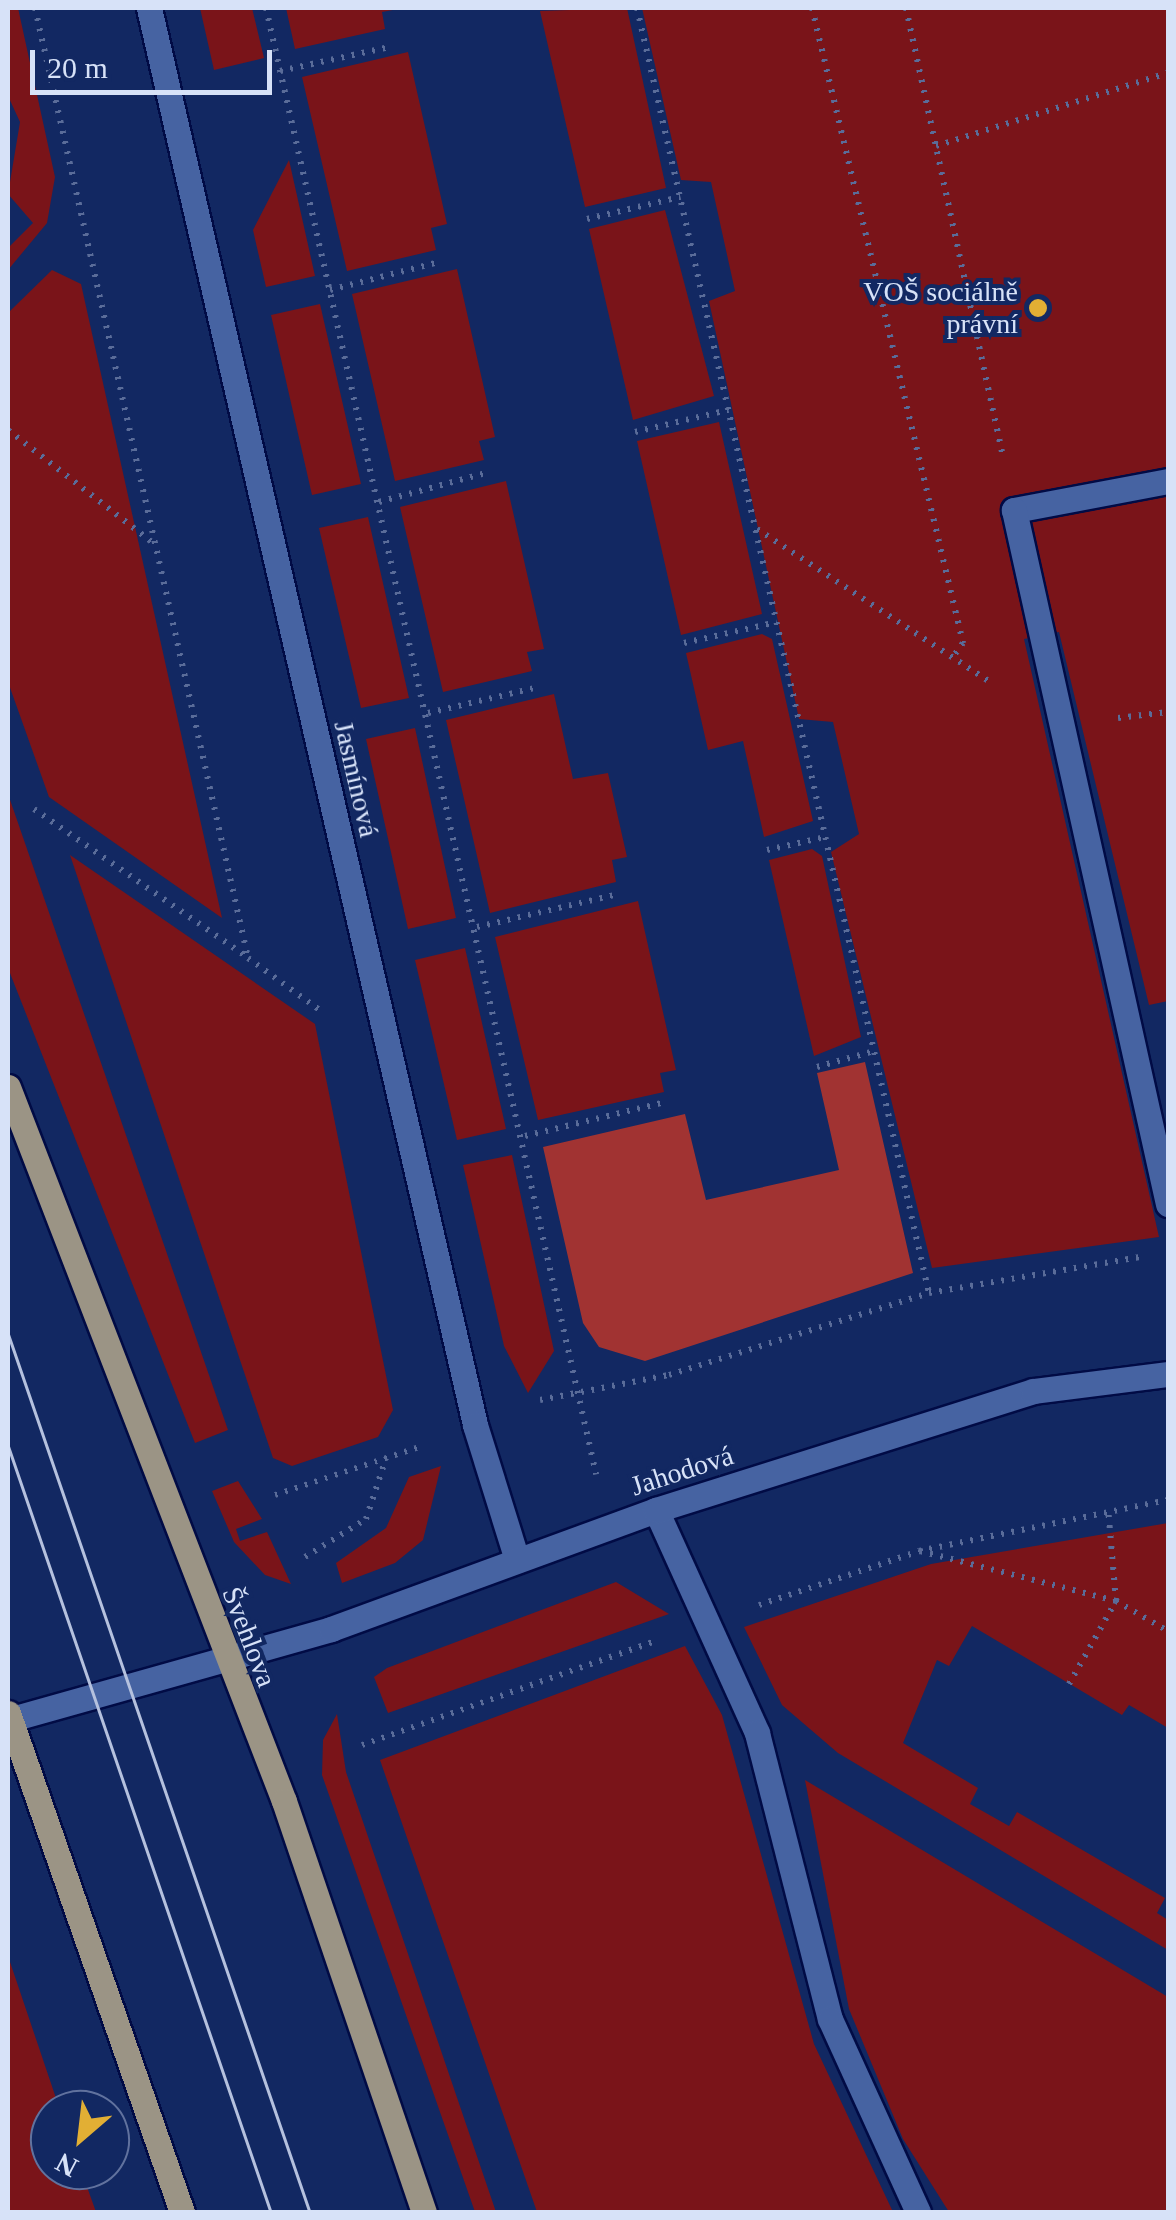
<!DOCTYPE html>
<meta charset="utf-8">
<style>
body{margin:0}
#map{position:relative;width:1176px;height:2220px;overflow:hidden;background:#122862;font-family:"Times New Roman",serif}
div>[style]{position:absolute}
.green>*{inset:0;background:#7a1419}
.forest>*{inset:0;background:#a13332}
.path>*{height:6px;margin-top:-3px;transform-origin:0;background:repeating-linear-gradient(90deg,#5a6c99 0 2.5px,transparent 0 10.5px)}
.roads{filter:drop-shadow(2px 0 #010b45) drop-shadow(-2px 0 #010b45) drop-shadow(0 2px #010b45) drop-shadow(0 -2px #010b45)}
.minor>*{height:25px;margin:-12.5px;padding:0 12.5px;transform-origin:12.5px;border-radius:12.5px;background:#4663a2}
.major>*{height:25px;margin:-12.5px;padding:0 12.5px;transform-origin:12.5px;border-radius:12.5px;background:#9b9485}
.tram>*{height:2.5px;margin:-1.25px;padding:0 1.25px;transform-origin:1.25px;border-radius:1.25px;background:#b5c1de}
.dots>*{width:28px;height:28px;translate:-50% -50%;box-sizing:border-box;border:5px solid #122862;border-radius:50%}
span{translate:-50% -50%;white-space:nowrap;text-align:center;line-height:1.15;-webkit-text-stroke:8px #122862;paint-order:stroke}
.poi-label{font-size:28px;color:#d7e2f8}
.right{translate:-100% -50%;text-align:right}
.street-label{font-size:28px;color:#d7e2f8}
.frame{position:absolute;inset:0;border:10px solid #d7e2f8;pointer-events:none}
.north{position:absolute;left:30px;top:2090px;width:100px;height:100px;box-sizing:border-box;background:#122862;border:2px solid #61729e;border-radius:50%;rotate:208deg;font-size:28px;font-weight:700;line-height:40px;text-align:center;color:#d7e2f8}
.north::after{content:'';display:block;margin:auto;width:35px;height:45px;background:#e2af34;clip-path:polygon(50% 0,100% 100%,50% 72%,0 100%)}
.scale{position:absolute;left:30px;top:50px;width:242px;height:45px;box-sizing:border-box;border:5px solid #d7e2f8;border-top:0;padding-left:12px;font-size:30px;line-height:35px;white-space:nowrap;color:#d7e2f8;-webkit-text-stroke:8px #122862;paint-order:stroke}
</style>
<div id="map">
<div class="green">
<div style="clip-path:polygon(8px 8px,18px 8px,55px 177px,47px 223px,8px 270px,8px 248px,33px 223px,8px 194px,20px 122px,8px 96px)"></div>
<div style="clip-path:polygon(200px 8px,252px 8px,264px 58px,214px 70px)"></div>
<div style="clip-path:polygon(286px 8px,398px 8px,398px 9px,382px 12px,385px 29px,295px 49px)"></div>
<div style="clip-path:polygon(627px 8px,666px 188px,585px 207px,540px 11px)"></div>
<div style="clip-path:polygon(642px 8px,1168px 8px,1168px 1001px,1149px 1005px,1059px 632px,1024px 639px,1159px 1237px,932px 1268px,831px 852px,859px 834px,833px 722px,799px 719px,709px 301px,735px 291px,711px 182px,681px 180px)"></div>
<div style="clip-path:polygon(408px 52px,447px 224px,431px 228px,436px 250px,347px 271px,302px 77px)"></div>
<div style="clip-path:polygon(289px 160px,315px 276px,266px 287px,253px 230px)"></div>
<div style="clip-path:polygon(665px 210px,714px 396px,633px 420px,589px 229px)"></div>
<div style="clip-path:polygon(457px 269px,495px 437px,479px 441px,484px 460px,395px 481px,352px 294px)"></div>
<div style="clip-path:polygon(52px 270px,81px 284px,222px 918px,49px 797px,8px 682px,8px 313px)"></div>
<div style="clip-path:polygon(320px 304px,361px 484px,312px 495px,271px 315px)"></div>
<div style="clip-path:polygon(719px 422px,762px 614px,681px 635px,637px 441px)"></div>
<div style="clip-path:polygon(506px 481px,544px 649px,527px 652px,532px 671px,443px 692px,400px 507px)"></div>
<div style="clip-path:polygon(368px 517px,409px 698px,361px 708px,319px 528px)"></div>
<div style="clip-path:polygon(762px 634px,772px 639px,813px 821px,764px 837px,743px 741px,708px 750px,686px 653px)"></div>
<div style="clip-path:polygon(554px 694px,573px 779px,608px 773px,627px 857px,612px 860px,616px 882px,490px 913px,446px 720px)"></div>
<div style="clip-path:polygon(415px 728px,456px 918px,408px 929px,366px 739px)"></div>
<div style="clip-path:polygon(8px 794px,228px 1430px,195px 1443px,8px 968px)"></div>
<div style="clip-path:polygon(812px 849px,822px 856px,861px 1037px,814px 1056px,769px 860px)"></div>
<div style="clip-path:polygon(70px 855px,315px 1024px,393px 1410px,378px 1437px,292px 1466px,273px 1458px)"></div>
<div style="clip-path:polygon(638px 901px,676px 1070px,660px 1073px,664px 1092px,538px 1120px,495px 937px)"></div>
<div style="clip-path:polygon(465px 948px,506px 1129px,457px 1140px,415px 960px)"></div>
<div style="clip-path:polygon(512px 1155px,554px 1351px,528px 1393px,504px 1346px,463px 1165px)"></div>
<div style="clip-path:polygon(441px 1466px,423px 1540px,395px 1563px,342px 1583px,336px 1563px,386px 1528px,409px 1477px)"></div>
<div style="clip-path:polygon(238px 1481px,262px 1519px,236px 1529px,240px 1541px,267px 1532px,291px 1584px,265px 1575px,234px 1542px,212px 1491px)"></div>
<div style="clip-path:polygon(1168px 1523px,1168px 1728px,1129px 1705px,1122px 1715px,972px 1626px,949px 1666px,937px 1660px,903px 1743px,978px 1788px,970px 1804px,1009px 1826px,1017px 1812px,1165px 1898px,1157px 1913px,1168px 1920px,1168px 1950px,838px 1753px,782px 1705px,744px 1627px,931px 1564px)"></div>
<div style="clip-path:polygon(616px 1582px,669px 1614px,388px 1713px,374px 1677px,387px 1668px)"></div>
<div style="clip-path:polygon(685px 1646px,722px 1715px,814px 2044px,893px 2212px,537px 2212px,380px 1760px)"></div>
<div style="clip-path:polygon(337px 1714px,346px 1772px,496px 2212px,475px 2212px,322px 1775px,323px 1740px)"></div>
<div style="clip-path:polygon(805px 1780px,1168px 1997px,1168px 2212px,949px 2212px,903px 2139px,849px 2009px)"></div>
<div style="clip-path:polygon(8px 1956px,60px 2110px,50px 2110px,50px 2170px,81px 2170px,96px 2212px,8px 2212px)"></div>
</div>
<div class="forest">
<div style="clip-path:polygon(865px 1062px,913px 1273px,645px 1361px,599px 1347px,583px 1323px,543px 1147px,685px 1114px,706px 1200px,839px 1170px,817px 1073px)"></div>
</div>
<div class="path">
<div style="left:35px;top:8px;width:974px;rotate:77.36deg"></div>
<div style="left:248px;top:958px;width:90px;rotate:36deg"></div>
<div style="left:266px;top:8px;width:1503px;rotate:77.31deg"></div>
<div style="left:637px;top:8px;width:1318px;rotate:77.2deg"></div>
<div style="left:812px;top:8px;width:653px;rotate:76.62deg"></div>
<div style="left:963px;top:643px;width:17px;rotate:126deg"></div>
<div style="left:906px;top:8px;width:457px;rotate:77.8deg"></div>
<div style="left:280px;top:71px;width:112px;rotate:-12.4deg"></div>
<div style="left:936px;top:146px;width:243px;rotate:-17.5deg"></div>
<div style="left:587px;top:219px;width:96px;rotate:-13.3deg"></div>
<div style="left:330px;top:290px;width:113px;rotate:-14.4deg"></div>
<div style="left:8px;top:430px;width:184px;rotate:37.9deg"></div>
<div style="left:635px;top:432px;width:96px;rotate:-13.3deg"></div>
<div style="left:379px;top:502px;width:111px;rotate:-15.2deg"></div>
<div style="left:757px;top:529px;width:282px;rotate:33.3deg"></div>
<div style="left:684px;top:643px;width:95px;rotate:-12.7deg"></div>
<div style="left:428px;top:713px;width:110px;rotate:-13.2deg"></div>
<div style="left:1118px;top:718px;width:50px;rotate:-6.8deg"></div>
<div style="left:34px;top:809px;width:259px;rotate:34.8deg"></div>
<div style="left:767px;top:850px;width:59px;rotate:-12.6deg"></div>
<div style="left:477px;top:927px;width:146px;rotate:-13.1deg"></div>
<div style="left:817px;top:1067px;width:59px;rotate:-15.7deg"></div>
<div style="left:525px;top:1136px;width:145px;rotate:-13.6deg"></div>
<div style="left:540px;top:1400px;width:131px;rotate:-11deg"></div>
<div style="left:669px;top:1375px;width:273px;rotate:-17.5deg"></div>
<div style="left:929px;top:1293px;width:220px;rotate:-9.7deg"></div>
<div style="left:275px;top:1495px;width:152px;rotate:-18.4deg"></div>
<div style="left:920px;top:1551px;width:202px;rotate:14.3deg"></div>
<div style="left:1116px;top:1601px;width:60px;rotate:30deg"></div>
<div style="left:305px;top:1557px;width:72px;rotate:-31.9deg"></div>
<div style="left:366px;top:1519px;width:64px;rotate:-71.8deg"></div>
<div style="left:759px;top:1605px;width:169px;rotate:-18.6deg"></div>
<div style="left:919px;top:1551px;width:254px;rotate:-11.6deg"></div>
<div style="left:1069px;top:1684px;width:95px;rotate:-60.5deg"></div>
<div style="left:1116px;top:1601px;width:94px;rotate:-94.9deg"></div>
<div style="left:362px;top:1745px;width:314px;rotate:-19.5deg"></div>
</div>
<div class="roads">
<div class="minor">
<div style="left:149px;top:8px;width:1454px;rotate:77.04deg"></div>
<div style="left:475px;top:1425px;width:141px;rotate:72.7deg"></div>
<div style="left:1168px;top:481px;width:157px;rotate:169.3deg"></div>
<div style="left:1014px;top:510px;width:711px;rotate:77.49deg"></div>
<div style="left:656px;top:1510px;width:245px;rotate:65.6deg"></div>
<div style="left:757px;top:1733px;width:295px;rotate:75.7deg"></div>
<div style="left:830px;top:2019px;width:212px;rotate:65.5deg"></div>
<div style="left:8px;top:1720px;width:336px;rotate:-15.7deg"></div>
<div style="left:331px;top:1629px;width:346px;rotate:-20.1deg"></div>
<div style="left:656px;top:1510px;width:395px;rotate:-17.5deg"></div>
<div style="left:1033px;top:1391px;width:136px;rotate:-7.2deg"></div>
</div>
<div class="major">
<div style="left:8px;top:1087px;width:765px;rotate:68.87deg"></div>
<div style="left:284px;top:1801px;width:434px;rotate:71.2deg"></div>
<div style="left:8px;top:1713px;width:528px;rotate:70.78deg"></div>
</div>
</div>
<div class="tram">
<div style="left:8px;top:1333px;width:929px;rotate:71.04deg"></div>
<div style="left:8px;top:1445px;width:811px;rotate:71.07deg"></div>
</div>
<div class="dots">
<div style="left:1038px;top:308px;background:#e2af34"></div>
</div>
<div class="poi-label">
<span class="right" style="left:1018px;top:308px">VOŠ sociálně<br>právní</span>
</div>
<div class="street-label">
<span style="left:356px;top:779px;rotate:77deg">Jasmínová</span>
<span style="left:682px;top:1471px;rotate:-18deg">Jahodová</span>
<span style="left:249px;top:1637px;rotate:69deg">Švehlova</span>
</div>
<div class="frame"></div>
<div class="north">N</div>
<div class="scale">20 m</div>
</div>
